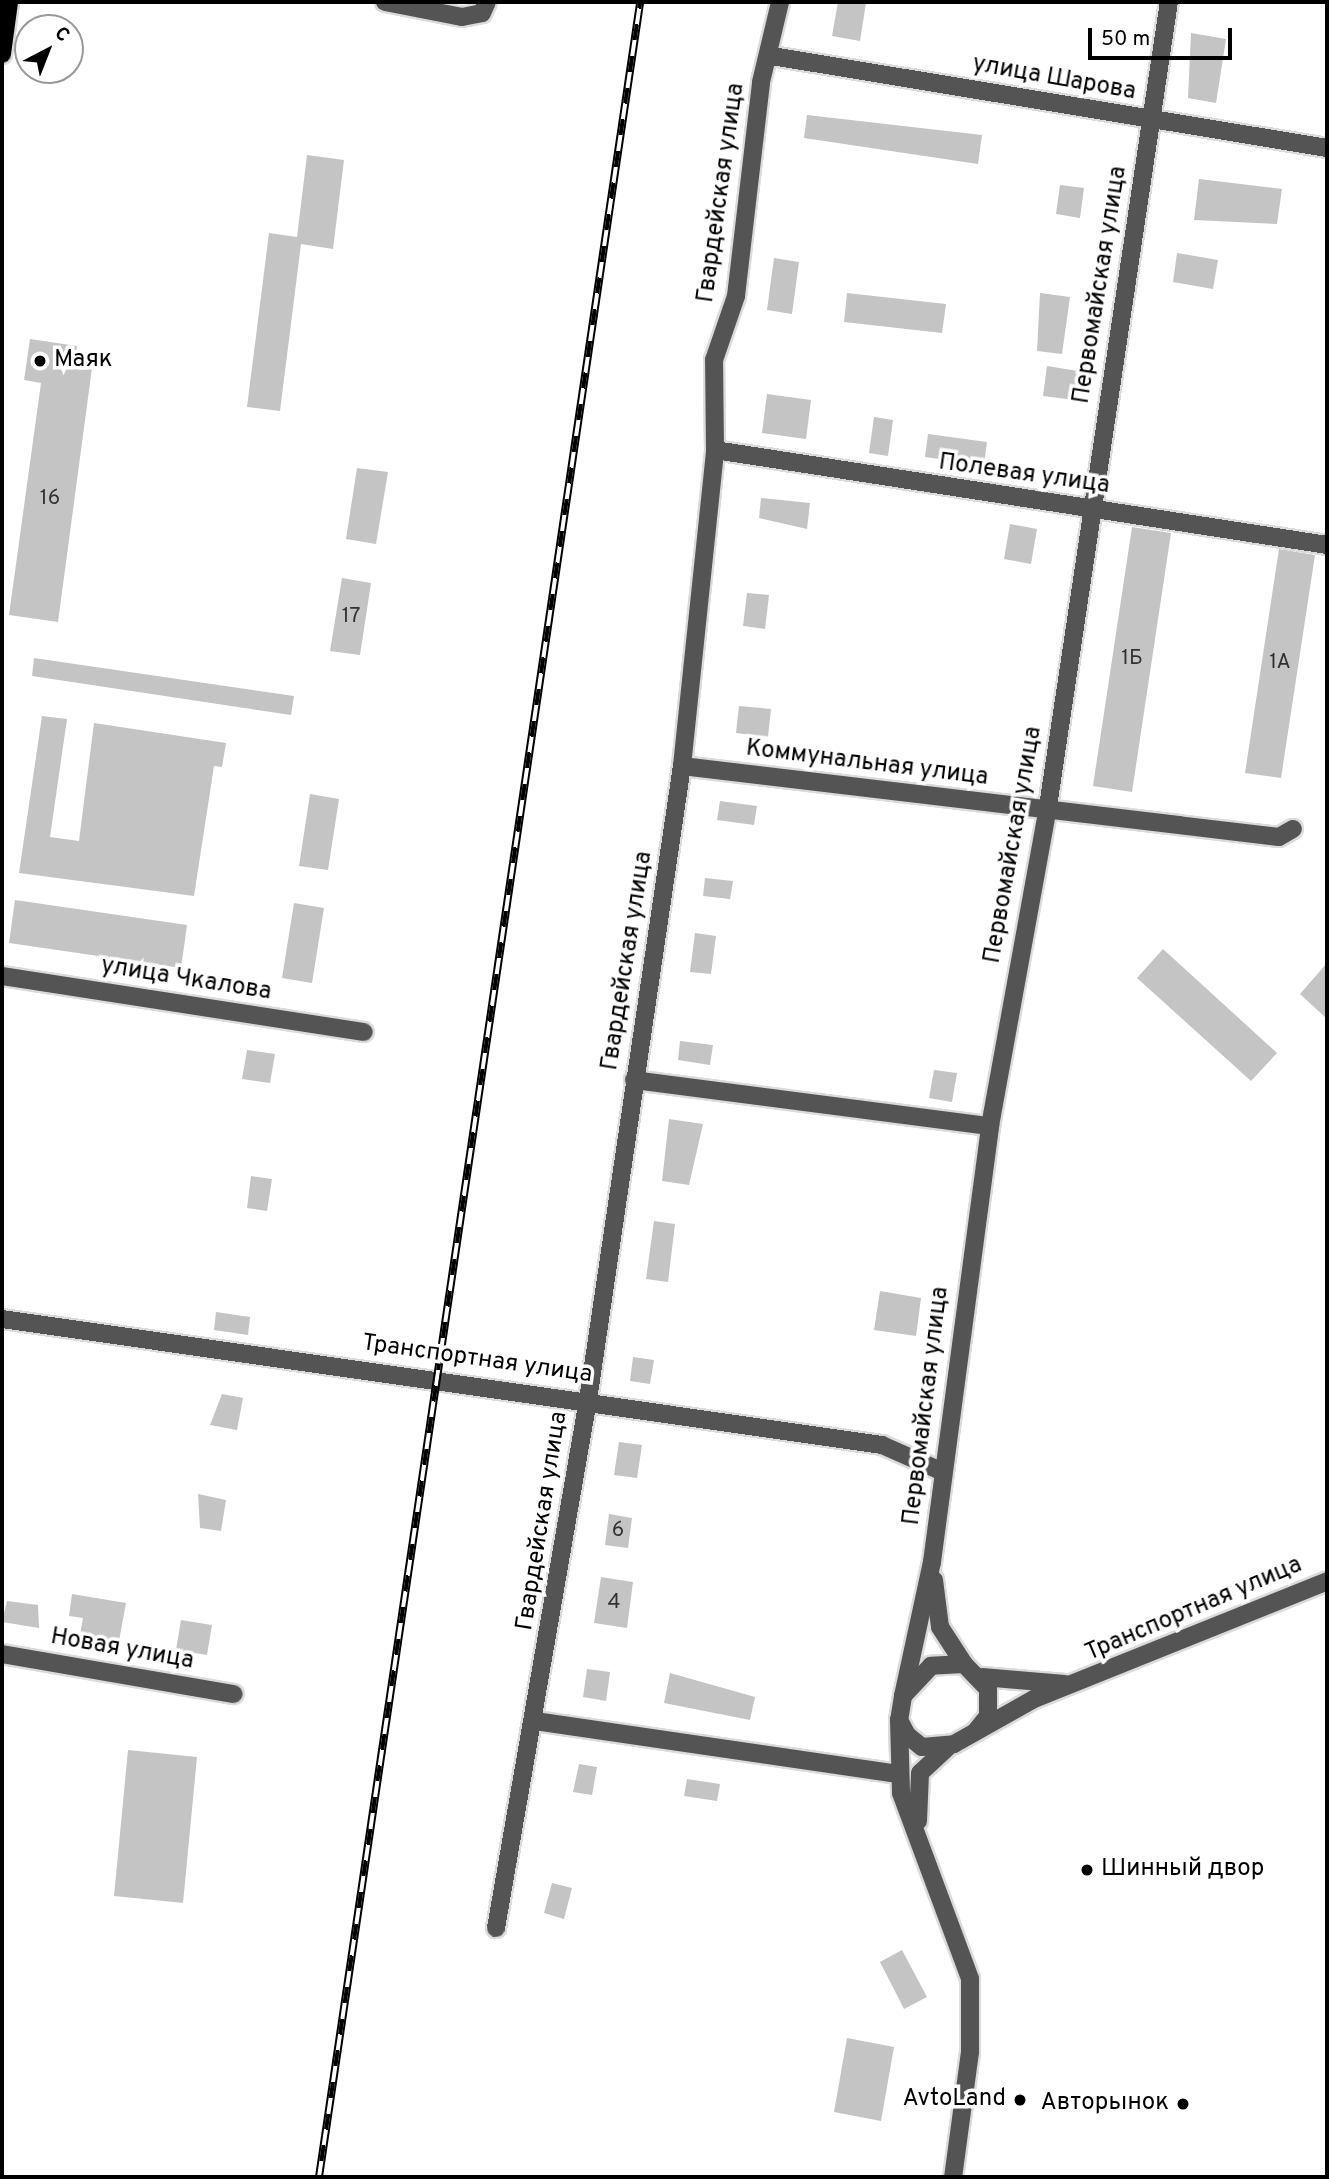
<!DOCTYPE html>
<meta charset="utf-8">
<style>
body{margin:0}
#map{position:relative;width:1329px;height:2179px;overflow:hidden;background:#fff;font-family:Overpass,sans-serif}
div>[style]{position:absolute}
.building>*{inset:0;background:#c4c4c4}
.roads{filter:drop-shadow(2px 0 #dbdbdb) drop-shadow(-2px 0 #dbdbdb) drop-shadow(0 2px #dbdbdb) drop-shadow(0 -2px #dbdbdb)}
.minor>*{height:18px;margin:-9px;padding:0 9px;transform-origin:9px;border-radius:9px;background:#545454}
.major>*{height:18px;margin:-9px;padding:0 9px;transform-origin:9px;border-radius:9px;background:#000}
.rail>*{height:8px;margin-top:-4px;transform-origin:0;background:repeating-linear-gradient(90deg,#fff 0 16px,#000 0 32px);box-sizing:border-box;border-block:2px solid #000}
.dots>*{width:19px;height:19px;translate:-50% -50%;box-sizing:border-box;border:4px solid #fff;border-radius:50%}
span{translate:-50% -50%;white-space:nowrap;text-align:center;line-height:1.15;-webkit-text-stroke:7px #fff;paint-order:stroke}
.number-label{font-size:21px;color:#313131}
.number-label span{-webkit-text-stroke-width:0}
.street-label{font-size:24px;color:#000}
.poi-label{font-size:24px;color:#000}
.left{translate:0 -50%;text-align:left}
.right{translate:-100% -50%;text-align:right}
.frame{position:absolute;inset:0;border:4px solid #000;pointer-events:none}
.north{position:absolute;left:14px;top:14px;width:70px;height:70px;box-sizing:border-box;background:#fff;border:2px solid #999;border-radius:50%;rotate:42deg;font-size:19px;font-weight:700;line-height:28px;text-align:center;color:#000}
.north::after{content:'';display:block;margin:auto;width:24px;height:32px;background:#000;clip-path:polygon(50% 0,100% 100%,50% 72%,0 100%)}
.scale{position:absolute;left:1088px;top:28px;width:144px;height:32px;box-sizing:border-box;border:4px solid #000;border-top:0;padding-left:9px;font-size:21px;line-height:24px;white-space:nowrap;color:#000;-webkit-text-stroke:5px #fff;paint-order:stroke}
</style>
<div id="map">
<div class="building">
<div style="clip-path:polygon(838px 2px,866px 3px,860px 41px,832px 36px)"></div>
<div style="clip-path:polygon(1191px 33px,1226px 39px,1216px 103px,1188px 98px)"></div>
<div style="clip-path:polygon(807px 115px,982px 135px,978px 164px,804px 138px)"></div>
<div style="clip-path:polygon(307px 155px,344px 160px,333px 249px,301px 244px,280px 411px,247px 407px,269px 233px,297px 237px)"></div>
<div style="clip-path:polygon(1199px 179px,1282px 189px,1277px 224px,1194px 220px)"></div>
<div style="clip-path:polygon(1060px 185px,1084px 188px,1080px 218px,1056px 214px)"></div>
<div style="clip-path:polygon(1177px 253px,1218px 260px,1213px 289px,1173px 282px)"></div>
<div style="clip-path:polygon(774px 258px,799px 262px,792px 314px,767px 310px)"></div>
<div style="clip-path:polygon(847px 293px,946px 304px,942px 333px,844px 322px)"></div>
<div style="clip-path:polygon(1040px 293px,1070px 297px,1062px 354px,1037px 351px)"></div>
<div style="clip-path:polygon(30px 339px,77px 346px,74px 366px,92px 368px,58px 622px,9px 615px,41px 383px,24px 380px)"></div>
<div style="clip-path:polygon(1047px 366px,1078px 371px,1074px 400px,1043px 396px)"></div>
<div style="clip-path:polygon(767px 394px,811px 400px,806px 439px,762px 433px)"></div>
<div style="clip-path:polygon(874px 417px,893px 420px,888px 456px,869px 453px)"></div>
<div style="clip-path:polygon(928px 434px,987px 442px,984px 465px,925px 457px)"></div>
<div style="clip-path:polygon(357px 468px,388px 472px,376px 544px,346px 539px)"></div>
<div style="clip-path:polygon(761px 498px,810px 503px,807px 529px,759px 518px)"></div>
<div style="clip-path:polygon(1010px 524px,1037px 529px,1031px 564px,1004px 559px)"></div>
<div style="clip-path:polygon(1132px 527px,1171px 533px,1132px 792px,1093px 786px)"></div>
<div style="clip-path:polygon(1279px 549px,1315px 555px,1281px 778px,1245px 773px)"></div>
<div style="clip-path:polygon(342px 578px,371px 583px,360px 655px,330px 651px)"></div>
<div style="clip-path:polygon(747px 593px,769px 595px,765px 629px,743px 626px)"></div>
<div style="clip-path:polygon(34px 658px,294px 696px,291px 715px,32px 676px)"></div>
<div style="clip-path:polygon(739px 706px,771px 709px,768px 737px,736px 733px)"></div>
<div style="clip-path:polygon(42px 716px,67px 719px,50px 837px,79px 841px,94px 723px,226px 743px,222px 767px,214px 766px,194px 896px,19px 873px)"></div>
<div style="clip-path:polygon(310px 794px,339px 799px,328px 870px,299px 866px)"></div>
<div style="clip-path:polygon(720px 801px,757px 806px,754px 825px,717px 820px)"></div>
<div style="clip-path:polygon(705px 878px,733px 881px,730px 899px,703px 896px)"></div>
<div style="clip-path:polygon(15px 900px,187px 925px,181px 968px,9px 943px)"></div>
<div style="clip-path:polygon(294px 903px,324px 908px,312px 983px,282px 978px)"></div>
<div style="clip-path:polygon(695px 933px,716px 936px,711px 974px,690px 972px)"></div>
<div style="clip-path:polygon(1163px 949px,1277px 1053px,1251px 1081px,1137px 978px)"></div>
<div style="clip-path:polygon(1327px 963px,1327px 1019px,1300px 994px)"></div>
<div style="clip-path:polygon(680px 1041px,713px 1045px,710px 1065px,678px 1060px)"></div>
<div style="clip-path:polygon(247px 1050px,275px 1054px,270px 1083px,242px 1079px)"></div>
<div style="clip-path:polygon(934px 1070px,957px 1073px,952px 1102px,929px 1098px)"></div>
<div style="clip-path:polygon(669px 1119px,703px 1124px,689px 1185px,662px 1181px)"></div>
<div style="clip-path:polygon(251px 1176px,272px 1179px,267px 1211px,247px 1208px)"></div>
<div style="clip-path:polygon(654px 1221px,675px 1224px,668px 1282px,646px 1279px)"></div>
<div style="clip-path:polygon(880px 1291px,921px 1298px,916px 1336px,874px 1330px)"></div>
<div style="clip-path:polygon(216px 1312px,250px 1317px,248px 1335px,214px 1330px)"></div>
<div style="clip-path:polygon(633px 1357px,654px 1360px,650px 1384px,630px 1381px)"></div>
<div style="clip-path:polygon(222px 1394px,243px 1398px,237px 1430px,210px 1425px)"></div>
<div style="clip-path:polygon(619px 1442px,642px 1445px,637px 1478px,614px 1475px)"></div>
<div style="clip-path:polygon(198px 1494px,226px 1500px,221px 1531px,200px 1528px)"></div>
<div style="clip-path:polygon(609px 1514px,632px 1518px,628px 1548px,605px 1545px)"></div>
<div style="clip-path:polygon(601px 1577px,633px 1582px,627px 1628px,594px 1623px)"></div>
<div style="clip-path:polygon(72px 1594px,126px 1603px,119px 1641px,80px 1635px,83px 1618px,69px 1616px)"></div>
<div style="clip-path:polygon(7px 1601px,38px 1605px,39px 1628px,2px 1622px)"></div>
<div style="clip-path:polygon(181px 1620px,212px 1625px,207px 1655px,176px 1650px)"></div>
<div style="clip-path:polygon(587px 1669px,610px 1672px,606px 1701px,583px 1697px)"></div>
<div style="clip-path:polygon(670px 1673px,755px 1697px,750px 1720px,664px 1703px)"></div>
<div style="clip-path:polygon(128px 1750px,197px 1757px,183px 1903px,114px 1896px)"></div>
<div style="clip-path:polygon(579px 1764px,597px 1767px,592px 1795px,573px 1792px)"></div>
<div style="clip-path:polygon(687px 1779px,720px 1784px,717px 1801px,684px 1796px)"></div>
<div style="clip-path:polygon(552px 1883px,572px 1888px,564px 1919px,544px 1913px)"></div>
<div style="clip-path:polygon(902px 1950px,927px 1997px,904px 2009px,880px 1962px)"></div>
<div style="clip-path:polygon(847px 2038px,894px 2047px,881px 2121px,834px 2112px)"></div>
</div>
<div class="roads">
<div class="minor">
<div style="left:385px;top:2px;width:78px;rotate:11deg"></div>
<div style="left:462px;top:17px;width:20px;rotate:-11deg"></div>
<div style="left:482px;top:13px;width:12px;rotate:-66deg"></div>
<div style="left:772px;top:56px;width:563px;rotate:9.41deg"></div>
<div style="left:715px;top:450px;width:619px;rotate:8.82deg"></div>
<div style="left:682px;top:766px;width:601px;rotate:6.78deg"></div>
<div style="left:1279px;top:837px;width:16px;rotate:-30deg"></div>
<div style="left:2px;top:976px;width:366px;rotate:8.8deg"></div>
<div style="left:634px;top:1080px;width:359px;rotate:7.4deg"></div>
<div style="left:2px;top:1319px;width:889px;rotate:8.15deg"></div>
<div style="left:882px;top:1445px;width:64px;rotate:23.8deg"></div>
<div style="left:934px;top:1580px;width:47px;rotate:82.7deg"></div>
<div style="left:940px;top:1627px;width:44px;rotate:57deg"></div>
<div style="left:2px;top:1654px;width:235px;rotate:9.8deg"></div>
<div style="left:982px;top:1677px;width:83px;rotate:4.8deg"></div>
<div style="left:903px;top:1696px;width:137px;rotate:-77.8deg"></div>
<div style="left:932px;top:1562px;width:440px;rotate:-82.4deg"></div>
<div style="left:990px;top:1126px;width:318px;rotate:-79.7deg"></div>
<div style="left:1047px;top:813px;width:820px;rotate:-81.45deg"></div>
<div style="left:899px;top:1720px;width:73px;rotate:88.4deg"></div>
<div style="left:901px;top:1793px;width:198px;rotate:69.6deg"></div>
<div style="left:970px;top:1979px;width:73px;rotate:90deg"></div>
<div style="left:970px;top:2052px;width:126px;rotate:97.7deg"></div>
<div style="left:535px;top:1721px;width:367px;rotate:8.3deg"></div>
<div style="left:976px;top:1731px;width:19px;rotate:-51deg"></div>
<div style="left:988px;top:1716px;width:27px;rotate:-90deg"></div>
<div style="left:988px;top:1689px;width:35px;rotate:-134deg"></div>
<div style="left:964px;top:1664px;width:33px;rotate:177deg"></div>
<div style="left:931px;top:1666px;width:41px;rotate:133deg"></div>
<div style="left:903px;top:1696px;width:24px;rotate:99deg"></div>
<div style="left:899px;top:1720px;width:17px;rotate:62deg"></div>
<div style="left:907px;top:1735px;width:19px;rotate:39deg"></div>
<div style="left:922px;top:1747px;width:32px;rotate:-5deg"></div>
<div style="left:954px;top:1744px;width:92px;rotate:-29.4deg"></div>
<div style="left:1034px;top:1699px;width:316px;rotate:-21.9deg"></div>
<div style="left:918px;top:1821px;width:48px;rotate:-87.6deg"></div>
<div style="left:920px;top:1773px;width:38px;rotate:-43deg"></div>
<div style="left:496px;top:1928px;width:536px;rotate:-80.12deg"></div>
<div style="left:588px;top:1400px;width:641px;rotate:-81.57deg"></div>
<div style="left:682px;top:766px;width:318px;rotate:-84deg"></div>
<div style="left:715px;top:450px;width:90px;rotate:-90.6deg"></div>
<div style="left:714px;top:360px;width:68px;rotate:-71deg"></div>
<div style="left:736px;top:296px;width:215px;rotate:-83.3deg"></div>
<div style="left:761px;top:82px;width:82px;rotate:-76.6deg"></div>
</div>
<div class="major">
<div style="left:2px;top:54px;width:52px;rotate:-82.3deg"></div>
</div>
</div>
<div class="rail">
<div style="left:319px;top:2177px;width:2199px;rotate:-81.6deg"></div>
</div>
<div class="dots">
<div style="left:40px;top:361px;background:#000"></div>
<div style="left:1087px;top:1870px;background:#000"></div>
<div style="left:1020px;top:2100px;background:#000"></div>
<div style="left:1183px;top:2104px;background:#000"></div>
</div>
<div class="number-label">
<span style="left:50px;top:499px">16</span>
<span style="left:351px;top:617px">17</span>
<span style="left:1132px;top:659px">1Б</span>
<span style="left:1280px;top:663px">1А</span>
<span style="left:618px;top:1531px">6</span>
<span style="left:614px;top:1603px">4</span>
</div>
<div class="street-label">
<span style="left:1054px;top:79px;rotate:10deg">улица Шарова</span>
<span style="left:722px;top:193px;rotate:-82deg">Гвардейская улица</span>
<span style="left:1101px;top:285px;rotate:-81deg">Первомайская улица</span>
<span style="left:1024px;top:475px;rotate:8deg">Полевая улица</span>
<span style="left:867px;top:764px;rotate:7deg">Коммунальная улица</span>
<span style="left:1014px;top:845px;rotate:-80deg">Первомайская улица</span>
<span style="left:628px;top:961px;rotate:-81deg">Гвардейская улица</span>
<span style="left:186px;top:980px;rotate:9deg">улица Чкалова</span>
<span style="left:477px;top:1360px;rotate:8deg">Транспортная улица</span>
<span style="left:927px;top:1406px;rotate:-83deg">Первомайская улица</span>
<span style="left:543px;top:1521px;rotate:-81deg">Гвардейская улица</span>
<span style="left:1194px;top:1610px;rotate:-23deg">Транспортная улица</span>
<span style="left:122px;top:1650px;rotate:10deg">Новая улица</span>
</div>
<div class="poi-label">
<span class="left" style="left:54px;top:361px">Маяк</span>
<span class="left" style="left:1101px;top:1870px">Шинный двор</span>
<span class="right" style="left:1006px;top:2100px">AvtoLand</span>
<span class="right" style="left:1169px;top:2104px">Авторынок</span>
</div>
<div class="frame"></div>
<div class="north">С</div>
<div class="scale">50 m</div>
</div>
